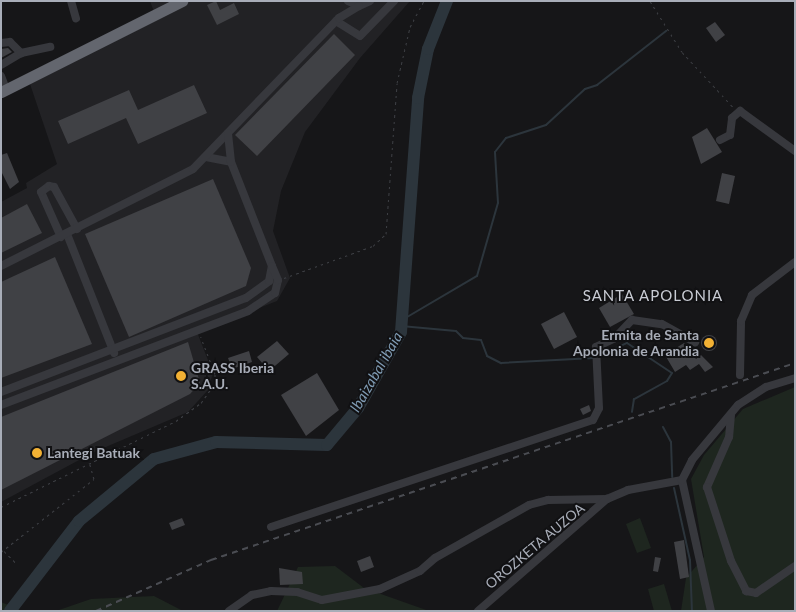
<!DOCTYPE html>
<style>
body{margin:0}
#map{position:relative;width:796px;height:612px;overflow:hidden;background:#161618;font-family:Lato,sans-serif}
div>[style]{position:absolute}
.built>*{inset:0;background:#222225}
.green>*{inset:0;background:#1e261f}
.stream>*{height:2px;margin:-1px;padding:0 1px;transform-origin:1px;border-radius:1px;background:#2c353c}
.river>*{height:12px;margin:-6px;padding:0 6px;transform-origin:6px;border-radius:6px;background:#2c353c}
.building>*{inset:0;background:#404145}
.round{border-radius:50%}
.path>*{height:1px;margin-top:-0.5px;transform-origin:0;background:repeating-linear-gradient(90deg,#3d3f44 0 2.5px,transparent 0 6.5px)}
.minor>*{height:8px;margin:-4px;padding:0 4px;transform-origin:4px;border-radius:4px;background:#37383d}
.highway>*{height:11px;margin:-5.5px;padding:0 5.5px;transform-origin:5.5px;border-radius:5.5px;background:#63666e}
.rail>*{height:2px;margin-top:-1px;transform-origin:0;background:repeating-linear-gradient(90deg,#4a4c52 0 6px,transparent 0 11px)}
.dots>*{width:14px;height:14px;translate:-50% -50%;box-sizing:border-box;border:2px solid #111113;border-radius:50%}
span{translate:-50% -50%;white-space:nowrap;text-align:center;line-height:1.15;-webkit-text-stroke:4px #111113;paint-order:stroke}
.poi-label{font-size:14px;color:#a8adb8;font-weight:700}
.right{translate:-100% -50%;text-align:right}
.left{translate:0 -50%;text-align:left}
.street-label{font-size:14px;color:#a8adb8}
.neighbourhood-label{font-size:15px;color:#c9ccd4;letter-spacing:1px}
.water-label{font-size:15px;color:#7f9bb3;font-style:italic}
.frame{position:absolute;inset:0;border:2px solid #a8adb8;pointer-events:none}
</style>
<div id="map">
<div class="built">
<div style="clip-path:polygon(150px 1px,410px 1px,360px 58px,305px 132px,281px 191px,273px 231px,290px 278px,277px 301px,197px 332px,213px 373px,208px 390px,188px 412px,94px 452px,1px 502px,1px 202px,27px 188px,26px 183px,57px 164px,30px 84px,157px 20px)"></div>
</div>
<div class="green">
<div style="clip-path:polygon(795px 387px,795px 611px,681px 611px,686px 578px,704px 557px,691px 479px,704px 455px,743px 409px)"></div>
<div style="clip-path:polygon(640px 518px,651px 548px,637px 553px,626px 524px)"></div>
<div style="clip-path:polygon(335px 566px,364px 588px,429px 611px,277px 611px,298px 567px)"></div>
<div style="clip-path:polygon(664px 584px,672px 611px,654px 611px,648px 589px)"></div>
<div style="clip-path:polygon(154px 596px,183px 611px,1px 611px,1px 602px,20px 610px,56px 611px,91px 599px)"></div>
</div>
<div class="stream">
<div style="left:402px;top:320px;width:87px;rotate:-30.4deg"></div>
<div style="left:477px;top:276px;width:76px;rotate:-74deg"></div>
<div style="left:498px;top:203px;width:51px;rotate:-93.4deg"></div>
<div style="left:495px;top:152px;width:18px;rotate:-52deg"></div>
<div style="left:506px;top:138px;width:42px;rotate:-18deg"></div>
<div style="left:546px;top:125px;width:53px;rotate:-42.7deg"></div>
<div style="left:585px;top:89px;width:13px;rotate:-18deg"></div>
<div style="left:597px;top:85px;width:88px;rotate:-38deg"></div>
<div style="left:401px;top:326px;width:55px;rotate:5.2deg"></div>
<div style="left:456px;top:331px;width:10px;rotate:45deg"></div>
<div style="left:463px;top:338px;width:18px;rotate:6deg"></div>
<div style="left:481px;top:340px;width:17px;rotate:69deg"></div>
<div style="left:487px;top:356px;width:16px;rotate:27deg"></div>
<div style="left:501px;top:363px;width:93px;rotate:-3.1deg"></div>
<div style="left:599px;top:356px;width:31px;rotate:-25deg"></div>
<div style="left:627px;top:343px;width:54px;rotate:33.7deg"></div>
<div style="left:672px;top:373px;width:9px;rotate:122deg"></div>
<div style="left:667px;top:381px;width:38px;rotate:151deg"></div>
<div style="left:634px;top:399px;width:13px;rotate:99deg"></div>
<div style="left:663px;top:427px;width:17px;rotate:62deg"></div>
<div style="left:671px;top:442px;width:35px;rotate:88deg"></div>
<div style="left:674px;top:488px;width:74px;rotate:77.5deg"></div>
<div style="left:690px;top:560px;width:51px;rotate:87.8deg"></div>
</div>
<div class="river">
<div style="left:10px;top:611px;width:113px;rotate:-52.5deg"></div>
<div style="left:79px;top:521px;width:97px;rotate:-39.6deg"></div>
<div style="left:154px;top:459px;width:64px;rotate:-15.3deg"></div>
<div style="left:216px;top:442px;width:111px;rotate:1.5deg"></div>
<div style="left:327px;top:445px;width:48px;rotate:-50deg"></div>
<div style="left:358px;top:408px;width:87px;rotate:-60.5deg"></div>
<div style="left:401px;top:332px;width:235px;rotate:-85.8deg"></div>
<div style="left:418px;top:98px;width:50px;rotate:-78.5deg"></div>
<div style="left:428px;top:49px;width:52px;rotate:-68.4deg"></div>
</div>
<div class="building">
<div style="clip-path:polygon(216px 1px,220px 10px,234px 3px,239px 14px,217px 25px,207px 5px)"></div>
<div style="clip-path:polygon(715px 22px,725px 35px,716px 42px,706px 28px)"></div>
<div style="clip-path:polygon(334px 34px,355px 55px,257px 156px,235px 135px)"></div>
<div style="clip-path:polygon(8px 48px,12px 52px,1px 58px,1px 49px)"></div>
<div style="clip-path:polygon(194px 85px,207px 113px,138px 144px,126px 118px,68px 144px,58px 121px,129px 90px,138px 110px)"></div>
<div style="clip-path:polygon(707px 128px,722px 152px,701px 164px,692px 137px)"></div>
<div style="clip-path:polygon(7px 153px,19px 182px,10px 189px,1px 171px,1px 155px)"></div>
<div style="clip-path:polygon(722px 173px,735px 176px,729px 204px,716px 201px)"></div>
<div style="clip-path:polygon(213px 179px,251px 268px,246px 286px,129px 337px,85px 234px)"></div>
<div style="clip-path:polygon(27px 204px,42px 233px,1px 253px,1px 218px)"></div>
<div style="clip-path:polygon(55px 257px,92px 344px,1px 378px,1px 282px)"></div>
<div style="clip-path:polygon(622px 294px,634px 314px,610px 327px,599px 308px)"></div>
<div style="clip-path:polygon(564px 312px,577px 337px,554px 349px,541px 324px)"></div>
<div class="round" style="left:701px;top:335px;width:16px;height:16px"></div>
<div style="clip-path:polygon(277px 341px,289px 354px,269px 371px,257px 357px)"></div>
<div style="clip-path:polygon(188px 342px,200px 383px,190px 394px,1px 490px,1px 417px)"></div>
<div style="clip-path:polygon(684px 343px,696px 359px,701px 355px,713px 367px,705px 372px,699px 364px,690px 370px,686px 365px,675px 372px,665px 355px)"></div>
<div style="clip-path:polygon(249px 351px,252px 362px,232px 369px,228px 358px)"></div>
<div style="clip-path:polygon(317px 373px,339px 410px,306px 436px,281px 395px)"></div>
<div style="clip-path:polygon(589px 405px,591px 411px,583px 415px,580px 409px)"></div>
<div style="clip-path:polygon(182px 518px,185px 525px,172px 530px,169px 523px)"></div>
<div style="clip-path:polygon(684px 540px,689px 577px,680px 579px,674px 542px)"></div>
<div style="clip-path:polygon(370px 556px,374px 567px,361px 572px,357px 561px)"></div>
<div style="clip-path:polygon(655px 557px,661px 558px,658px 572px,653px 571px)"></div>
<div style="clip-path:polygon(279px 568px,302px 572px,303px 584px,280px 585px)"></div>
</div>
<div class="path">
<div style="left:650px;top:1px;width:60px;rotate:57.9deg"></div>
<div style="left:682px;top:52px;width:75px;rotate:47.2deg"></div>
<div style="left:284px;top:278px;width:95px;rotate:-19.8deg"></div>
<div style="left:373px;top:246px;width:18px;rotate:-43deg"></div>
<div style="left:386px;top:234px;width:151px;rotate:-85.8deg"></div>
<div style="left:397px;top:83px;width:57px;rotate:-76.9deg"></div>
<div style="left:410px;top:27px;width:30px;rotate:-62deg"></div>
<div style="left:1px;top:507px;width:195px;rotate:-26.2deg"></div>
<div style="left:176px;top:421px;width:31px;rotate:-36deg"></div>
<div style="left:201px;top:403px;width:24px;rotate:-55deg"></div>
<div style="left:215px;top:383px;width:9px;rotate:-90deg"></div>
<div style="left:215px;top:374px;width:40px;rotate:-111deg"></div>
<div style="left:4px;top:551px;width:16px;rotate:45deg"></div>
<div style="left:1px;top:552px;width:118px;rotate:-38.1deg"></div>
<div style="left:94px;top:479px;width:19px;rotate:-106deg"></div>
</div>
<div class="minor">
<div style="left:71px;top:1px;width:18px;rotate:74deg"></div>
<div style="left:348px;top:1px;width:12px;rotate:24deg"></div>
<div style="left:359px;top:6px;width:12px;rotate:-24deg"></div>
<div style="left:336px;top:21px;width:28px;rotate:32deg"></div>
<div style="left:360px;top:36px;width:49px;rotate:-45.8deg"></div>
<div style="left:1px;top:43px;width:9px;rotate:-6deg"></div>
<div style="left:10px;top:42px;width:16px;rotate:45deg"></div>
<div style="left:21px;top:53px;width:23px;rotate:149deg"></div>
<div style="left:21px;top:53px;width:30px;rotate:-12deg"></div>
<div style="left:1px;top:76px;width:14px;rotate:69deg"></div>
<div style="left:720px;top:140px;width:11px;rotate:-27deg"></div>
<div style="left:730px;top:135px;width:17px;rotate:-83deg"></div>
<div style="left:732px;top:118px;width:11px;rotate:-41deg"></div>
<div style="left:740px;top:111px;width:68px;rotate:36deg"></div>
<div style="left:206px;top:157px;width:25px;rotate:11deg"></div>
<div style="left:67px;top:234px;width:128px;rotate:68.4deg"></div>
<div style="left:61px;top:237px;width:49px;rotate:-114deg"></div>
<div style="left:41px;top:192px;width:10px;rotate:-37deg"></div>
<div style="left:49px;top:186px;width:5px;rotate:11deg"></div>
<div style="left:54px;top:187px;width:48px;rotate:61.3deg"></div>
<div style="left:1px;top:266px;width:215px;rotate:-26.8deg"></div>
<div style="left:193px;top:169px;width:210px;rotate:-46deg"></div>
<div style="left:339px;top:18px;width:23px;rotate:-31deg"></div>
<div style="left:740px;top:375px;width:54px;rotate:-88.9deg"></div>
<div style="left:741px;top:321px;width:28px;rotate:-67deg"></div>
<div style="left:752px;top:295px;width:54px;rotate:-37.5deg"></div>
<div style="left:1px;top:392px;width:262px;rotate:-21deg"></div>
<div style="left:246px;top:298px;width:29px;rotate:-36deg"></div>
<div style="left:269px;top:281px;width:15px;rotate:-79deg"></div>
<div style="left:272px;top:266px;width:112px;rotate:-111.5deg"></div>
<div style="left:231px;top:162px;width:29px;rotate:-96deg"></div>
<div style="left:1px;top:405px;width:264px;rotate:-20.8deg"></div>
<div style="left:248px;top:311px;width:32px;rotate:-34deg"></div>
<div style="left:275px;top:293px;width:13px;rotate:-77deg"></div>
<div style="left:278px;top:280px;width:15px;rotate:-113deg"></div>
<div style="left:731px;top:415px;width:22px;rotate:95deg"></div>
<div style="left:729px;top:437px;width:55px;rotate:113.7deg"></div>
<div style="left:707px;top:487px;width:78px;rotate:72deg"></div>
<div style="left:731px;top:561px;width:34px;rotate:63deg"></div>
<div style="left:746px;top:591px;width:10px;rotate:11deg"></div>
<div style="left:756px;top:593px;width:47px;rotate:-34.7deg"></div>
<div style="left:271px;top:527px;width:339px;rotate:-18.4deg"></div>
<div style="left:593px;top:420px;width:13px;rotate:-63deg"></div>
<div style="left:599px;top:408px;width:61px;rotate:-92.8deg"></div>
<div style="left:596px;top:347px;width:21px;rotate:-25deg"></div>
<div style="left:615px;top:338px;width:25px;rotate:-47deg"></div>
<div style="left:632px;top:320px;width:30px;rotate:8deg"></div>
<div style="left:662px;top:324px;width:38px;rotate:29deg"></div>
<div style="left:229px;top:611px;width:28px;rotate:-35deg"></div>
<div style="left:252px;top:595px;width:19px;rotate:-12deg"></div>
<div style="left:271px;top:591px;width:26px;rotate:2deg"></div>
<div style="left:297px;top:592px;width:26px;rotate:18deg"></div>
<div style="left:322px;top:600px;width:59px;rotate:-10.7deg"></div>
<div style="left:380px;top:589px;width:44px;rotate:-24.2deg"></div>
<div style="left:420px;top:571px;width:20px;rotate:-41deg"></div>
<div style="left:435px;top:558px;width:108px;rotate:-29.4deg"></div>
<div style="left:529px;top:505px;width:20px;rotate:-15deg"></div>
<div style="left:548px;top:500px;width:59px;rotate:-1deg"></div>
<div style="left:607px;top:499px;width:23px;rotate:-23deg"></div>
<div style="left:628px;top:490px;width:55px;rotate:-10.5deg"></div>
<div style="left:478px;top:611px;width:171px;rotate:-41deg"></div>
<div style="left:711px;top:611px;width:134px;rotate:-102.5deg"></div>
<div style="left:682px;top:480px;width:22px;rotate:-63deg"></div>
<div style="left:692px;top:460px;width:72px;rotate:-50.1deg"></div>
<div style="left:738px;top:405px;width:33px;rotate:-33deg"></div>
<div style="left:766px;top:387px;width:30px;rotate:-17deg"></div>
</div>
<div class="highway">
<div style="left:1px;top:92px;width:203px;rotate:-26.7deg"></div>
</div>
<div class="rail">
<div style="left:96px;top:611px;width:126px;rotate:-23.9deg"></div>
<div style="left:211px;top:560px;width:616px;rotate:-18.64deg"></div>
</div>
<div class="dots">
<div style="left:709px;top:343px;background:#f2b134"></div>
<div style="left:181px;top:376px;background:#f2b134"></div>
<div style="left:37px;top:453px;background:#f2b134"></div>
</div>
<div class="poi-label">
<span class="right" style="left:699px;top:343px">Ermita de Santa<br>Apolonia de Arandia</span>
<span class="left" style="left:191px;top:376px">GRASS Iberia<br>S.A.U.</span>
<span class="left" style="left:47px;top:453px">Lantegi Batuak</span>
</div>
<div class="street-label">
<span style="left:535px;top:546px;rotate:-40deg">OROZKETA AUZOA</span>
</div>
<div class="neighbourhood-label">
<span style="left:653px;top:296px">SANTA APOLONIA</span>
</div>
<div class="water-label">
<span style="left:376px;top:372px;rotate:-60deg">Ibaizabal ibaia</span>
</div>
<div class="frame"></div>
</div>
